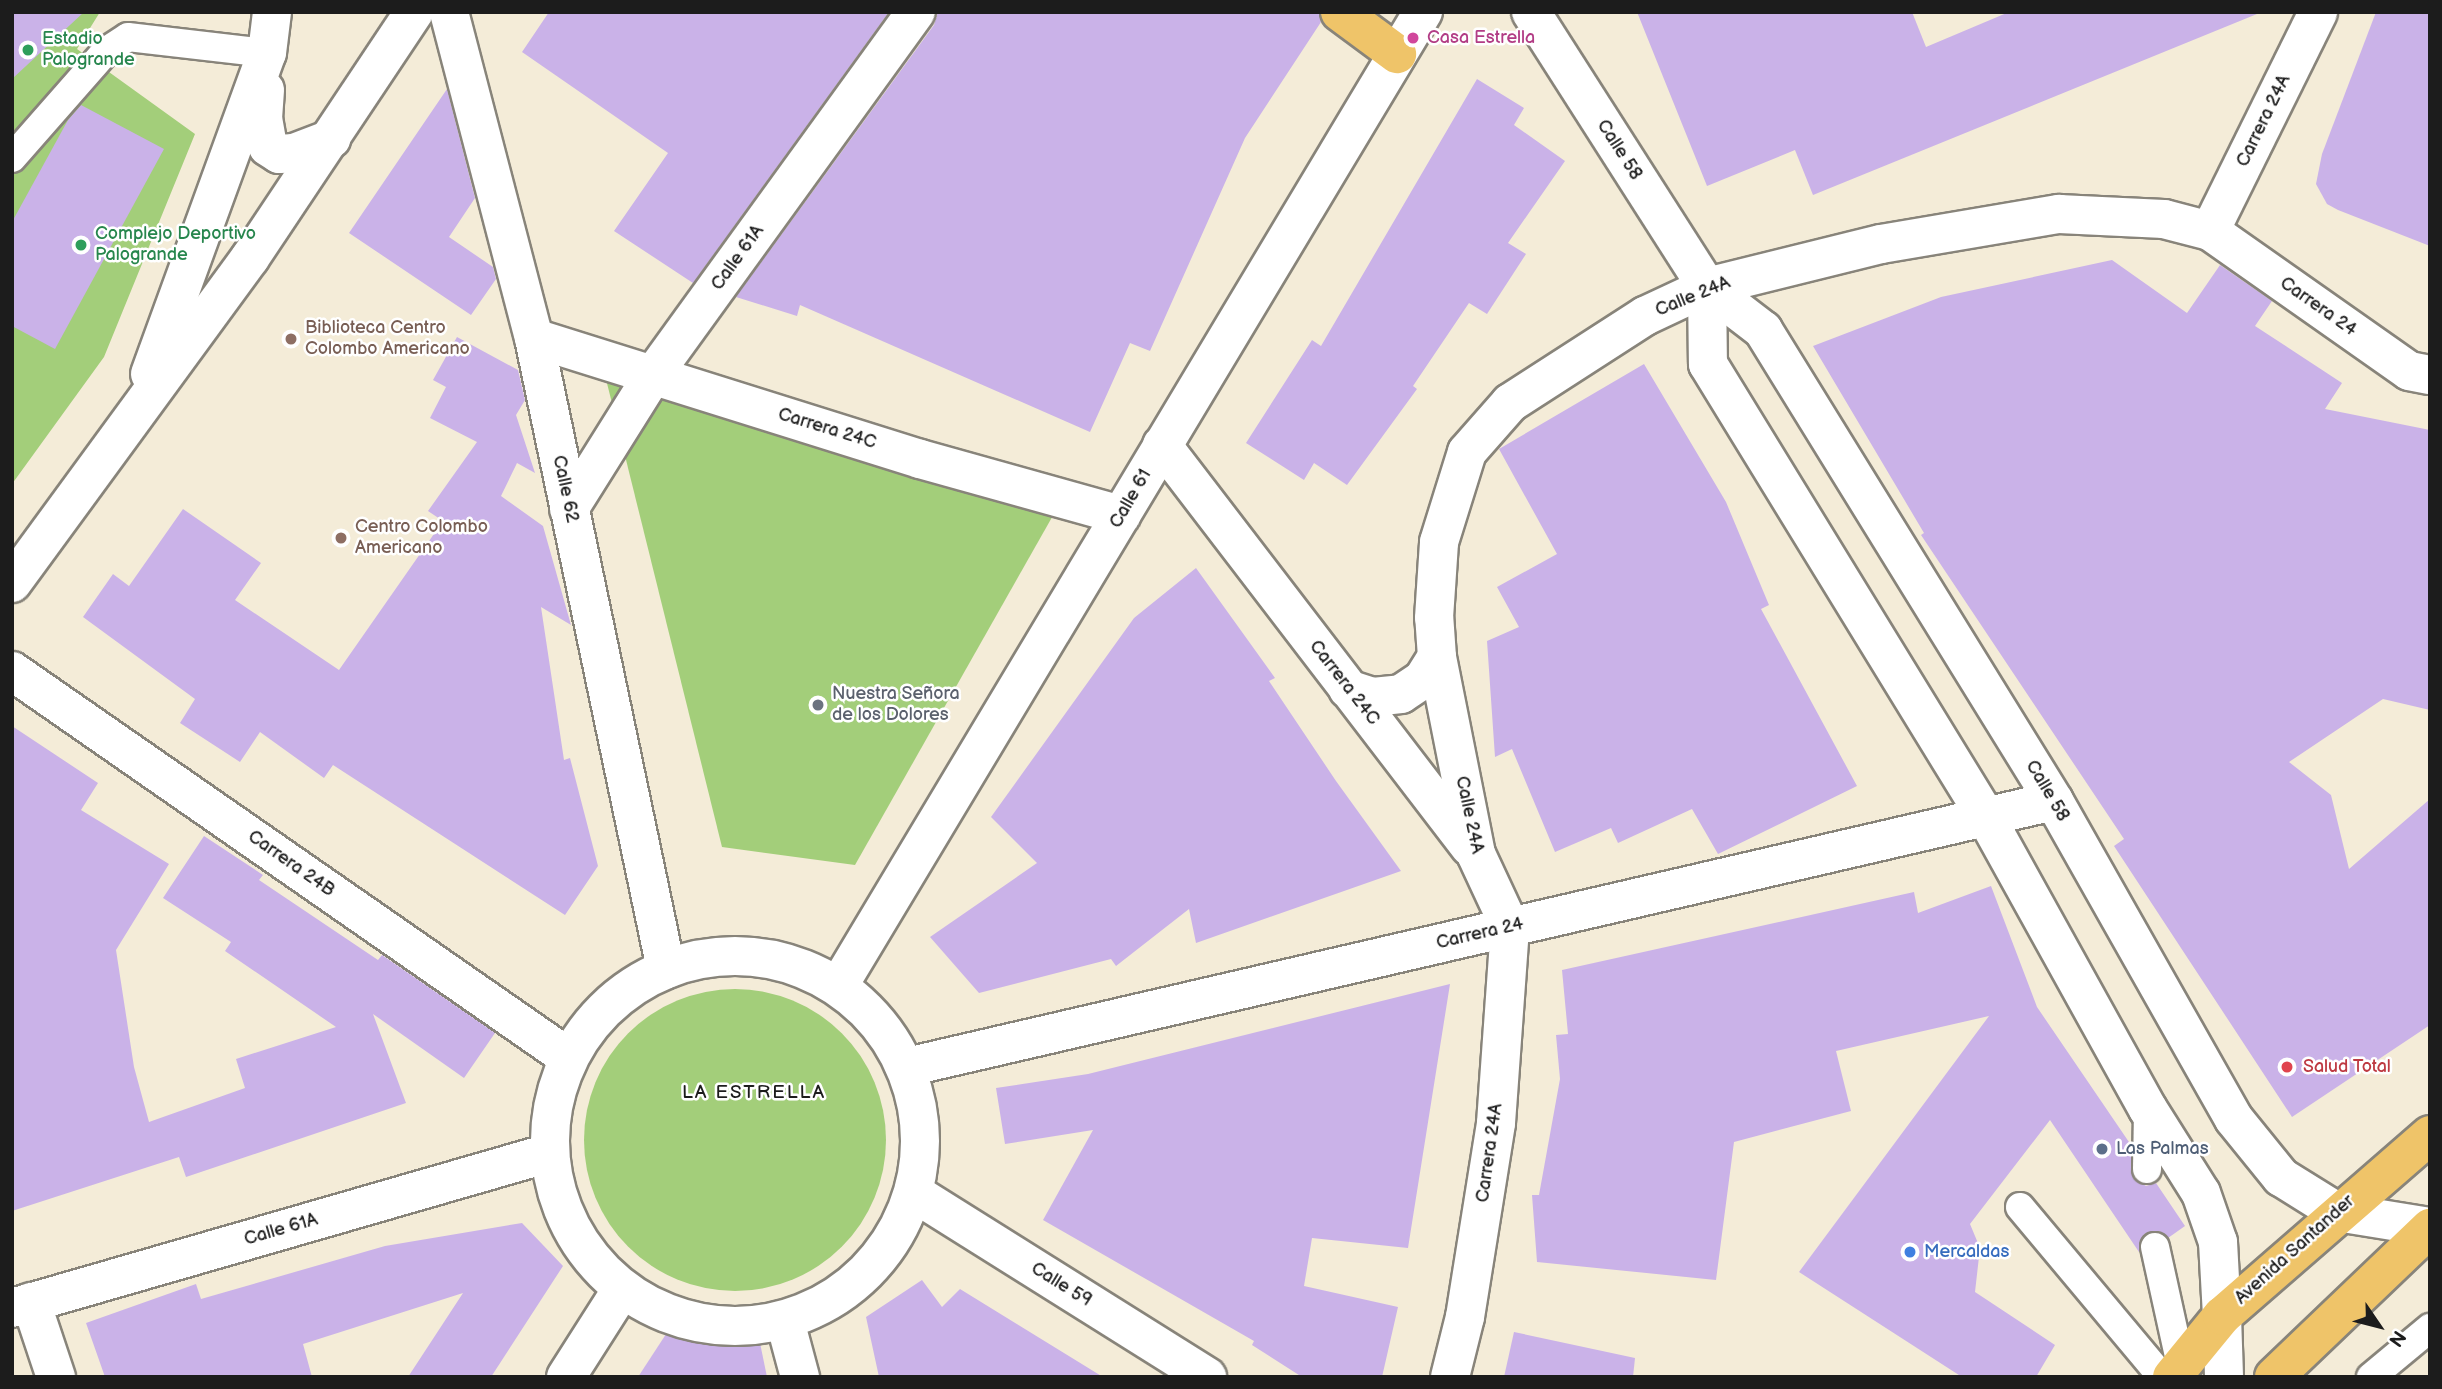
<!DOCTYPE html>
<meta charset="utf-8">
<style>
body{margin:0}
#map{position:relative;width:2442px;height:1389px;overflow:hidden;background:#f4ecd8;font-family:"Balsamiq Sans",sans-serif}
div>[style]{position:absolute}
.green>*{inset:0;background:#a3ce7a}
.round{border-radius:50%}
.building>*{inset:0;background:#cab2e8}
.roads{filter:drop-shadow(2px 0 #88847a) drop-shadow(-2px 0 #88847a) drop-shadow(0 2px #88847a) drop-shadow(0 -2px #88847a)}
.service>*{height:28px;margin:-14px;padding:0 14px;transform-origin:14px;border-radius:14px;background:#fff}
.minor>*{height:38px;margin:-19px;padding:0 19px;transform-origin:19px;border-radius:19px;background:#fff}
.tertiary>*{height:38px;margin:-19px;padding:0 19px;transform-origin:19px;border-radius:19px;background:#fff}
.tertiary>.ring{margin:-19px;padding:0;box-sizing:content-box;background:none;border:38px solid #fff;border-radius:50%}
.primary>*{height:38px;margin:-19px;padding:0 19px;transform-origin:19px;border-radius:19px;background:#efc469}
.dots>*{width:19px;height:19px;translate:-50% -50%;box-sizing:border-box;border:4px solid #fff;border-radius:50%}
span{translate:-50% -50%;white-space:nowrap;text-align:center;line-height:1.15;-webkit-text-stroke:5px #fff;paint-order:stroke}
.hotel-label{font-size:18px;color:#b23c85}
.left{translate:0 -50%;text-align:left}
.leisure-label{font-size:18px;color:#27864d}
.street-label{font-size:18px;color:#1c1c1c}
.education-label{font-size:18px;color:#785e54}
.worship-label{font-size:18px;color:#5b616d}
.health-label{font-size:18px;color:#be3a42}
.service-label{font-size:18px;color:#4e5e75}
.shop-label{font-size:18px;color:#366cbe}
.neighbourhood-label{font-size:19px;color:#1c1c1c;letter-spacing:2px}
.frame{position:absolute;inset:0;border:14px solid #1c1c1c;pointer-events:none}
.north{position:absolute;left:2344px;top:1291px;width:70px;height:70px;-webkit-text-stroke:5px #fff;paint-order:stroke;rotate:125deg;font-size:19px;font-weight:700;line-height:28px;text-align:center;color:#1c1c1c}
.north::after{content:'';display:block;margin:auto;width:24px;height:32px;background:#1c1c1c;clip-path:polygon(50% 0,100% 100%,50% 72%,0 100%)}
</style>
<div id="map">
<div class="green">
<div style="clip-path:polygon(12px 12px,100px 12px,77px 49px,195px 134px,104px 357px,12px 484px)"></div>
<div style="clip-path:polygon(603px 367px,1055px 512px,855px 865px,722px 847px)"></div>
<div class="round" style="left:584px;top:989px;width:302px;height:302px"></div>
</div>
<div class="building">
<div style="clip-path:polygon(12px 12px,84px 12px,12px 79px)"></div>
<div style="clip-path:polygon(549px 12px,889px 12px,693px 283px,614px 231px,668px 153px,522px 52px)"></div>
<div style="clip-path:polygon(938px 12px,1319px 12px,1321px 22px,1245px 138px,1150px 351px,1130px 343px,1090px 432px,800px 305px,797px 316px,736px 297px,934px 25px)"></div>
<div style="clip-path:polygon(1637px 12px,1912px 12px,1926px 47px,2009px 12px,2257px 14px,1813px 195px,1795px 150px,1707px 186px)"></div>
<div style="clip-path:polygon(2376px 12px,2430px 12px,2430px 246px,2338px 210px,2327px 204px,2316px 184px,2322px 154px)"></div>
<div style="clip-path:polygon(1477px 79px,1524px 108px,1514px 125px,1565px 161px,1508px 243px,1526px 254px,1487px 314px,1469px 303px,1413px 386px,1417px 389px,1347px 485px,1314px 463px,1304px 480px,1246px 443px,1312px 340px,1321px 346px)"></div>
<div style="clip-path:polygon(447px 89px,475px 198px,449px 237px,493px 267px,496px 279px,471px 315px,349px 233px)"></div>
<div style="clip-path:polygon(81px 105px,164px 149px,55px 349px,12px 326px,12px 222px,68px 120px)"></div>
<div style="clip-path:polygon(2112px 260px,2187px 313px,2220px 265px,2272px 301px,2255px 326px,2342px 383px,2325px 409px,2430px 430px,2430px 710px,2383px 699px,2289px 762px,2331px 795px,2349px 869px,2430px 799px,2430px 1025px,2292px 1117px,2114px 846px,2124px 839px,1921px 535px,1924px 533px,1813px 346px,1941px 297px)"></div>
<div style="clip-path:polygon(457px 337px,518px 370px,525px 400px,516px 415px,535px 473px,517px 463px,501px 496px,543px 526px,571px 625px,541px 607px,564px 760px,570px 758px,598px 866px,565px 915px,333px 765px,324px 778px,260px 732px,240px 762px,180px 723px,195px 699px,83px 617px,113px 574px,129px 586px,183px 509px,261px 563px,235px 600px,339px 670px,443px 521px,428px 511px,477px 442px,430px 418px,446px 387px,433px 380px)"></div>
<div style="clip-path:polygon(1644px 364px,1726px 502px,1769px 605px,1761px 609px,1857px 786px,1718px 854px,1692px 809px,1618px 843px,1611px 828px,1555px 852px,1512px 749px,1495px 757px,1487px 641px,1519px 627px,1497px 587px,1557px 554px,1499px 449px)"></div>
<div style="clip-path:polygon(1196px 568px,1275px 678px,1269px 681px,1336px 781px,1401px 871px,1196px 943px,1189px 909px,1116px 966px,1111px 959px,979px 993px,930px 937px,1037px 863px,991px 817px,1134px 618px)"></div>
<div style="clip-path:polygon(12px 726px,98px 783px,81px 810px,169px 864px,116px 950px,134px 1067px,149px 1122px,245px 1088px,236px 1059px,336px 1027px,225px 951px,231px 942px,163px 898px,204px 836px,263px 875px,259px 880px,378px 960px,382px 955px,495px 1033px,464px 1078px,373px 1014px,406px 1103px,186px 1177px,179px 1157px,12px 1211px)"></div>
<div style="clip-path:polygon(1991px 886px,2037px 1007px,2131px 1145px,2133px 1178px,2146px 1186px,2156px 1183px,2185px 1226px,2168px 1238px,2159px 1231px,2144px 1234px,2139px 1252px,2050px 1120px,1970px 1224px,1980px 1248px,1975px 1292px,2055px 1345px,2036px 1377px,1962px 1377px,1799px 1272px,1989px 1016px,1836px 1051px,1851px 1111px,1734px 1142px,1716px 1280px,1537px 1262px,1532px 1195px,1539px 1195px,1560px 1079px,1556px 1035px,1568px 1034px,1562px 970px,1914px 892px,1918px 913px)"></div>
<div style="clip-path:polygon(1450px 984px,1408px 1248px,1312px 1238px,1304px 1286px,1398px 1307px,1382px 1377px,1302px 1377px,1252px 1345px,1254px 1341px,1043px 1220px,1093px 1130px,1005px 1144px,996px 1088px,1088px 1074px)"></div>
<div style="clip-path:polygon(522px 1223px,563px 1266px,491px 1377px,408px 1377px,463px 1293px,303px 1344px,312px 1377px,105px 1377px,86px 1323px,196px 1284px,201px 1299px,385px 1246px)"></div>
<div style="clip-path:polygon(922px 1280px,942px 1307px,960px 1289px,1103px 1377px,879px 1377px,866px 1317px)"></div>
<div style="clip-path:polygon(670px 1328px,759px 1338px,767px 1377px,638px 1377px)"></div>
<div style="clip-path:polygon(1514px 1332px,1635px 1358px,1633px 1377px,1504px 1377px)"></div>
</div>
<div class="roads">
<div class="service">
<div style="left:12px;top:158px;width:141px;rotate:-48.7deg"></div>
<div style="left:105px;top:52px;width:27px;rotate:-33deg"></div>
<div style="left:128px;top:37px;width:140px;rotate:6.6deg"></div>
<div style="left:2147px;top:1169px;width:60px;rotate:-89deg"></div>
<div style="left:2020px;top:1207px;width:222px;rotate:50.1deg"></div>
<div style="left:2155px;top:1247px;width:121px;rotate:77.6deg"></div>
<div style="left:2371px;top:1377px;width:77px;rotate:-39.7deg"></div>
</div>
<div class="minor">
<div style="left:449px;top:12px;width:337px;rotate:75.4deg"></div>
<div style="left:534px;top:338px;width:645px;rotate:78.18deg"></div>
<div style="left:1531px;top:12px;width:326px;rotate:57.4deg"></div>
<div style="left:1707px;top:287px;width:71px;rotate:37.5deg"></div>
<div style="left:1763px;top:330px;width:554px;rotate:58.29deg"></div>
<div style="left:2054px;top:801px;width:365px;rotate:60.5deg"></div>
<div style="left:2234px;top:1119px;width:75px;rotate:51deg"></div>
<div style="left:2281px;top:1177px;width:66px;rotate:32deg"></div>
<div style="left:2337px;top:1212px;width:94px;rotate:9.2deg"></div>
<div style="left:2210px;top:231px;width:244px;rotate:-63.7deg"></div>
<div style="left:1707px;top:287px;width:77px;rotate:89.3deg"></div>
<div style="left:1708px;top:364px;width:532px;rotate:58.46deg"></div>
<div style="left:1986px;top:817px;width:334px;rotate:61deg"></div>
<div style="left:2148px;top:1109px;width:99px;rotate:57.8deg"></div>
<div style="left:2201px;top:1193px;width:52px;rotate:70.9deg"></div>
<div style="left:2218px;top:1242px;width:74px;rotate:86.9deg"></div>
<div style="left:534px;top:338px;width:405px;rotate:17.4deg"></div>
<div style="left:920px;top:459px;width:209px;rotate:15.6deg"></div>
<div style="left:1162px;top:445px;width:506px;rotate:52.54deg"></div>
<div style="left:569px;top:509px;width:158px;rotate:-57.9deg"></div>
<div style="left:653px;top:375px;width:448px;rotate:-54.1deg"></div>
<div style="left:12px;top:671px;width:678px;rotate:34.79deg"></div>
<div style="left:1348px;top:689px;width:26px;rotate:18deg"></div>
<div style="left:1373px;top:697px;width:28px;rotate:-6deg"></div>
<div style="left:1401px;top:694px;width:27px;rotate:-34deg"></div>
<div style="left:1423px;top:679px;width:26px;rotate:-58deg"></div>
<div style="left:907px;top:1067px;width:1177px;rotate:-13.06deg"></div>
<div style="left:914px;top:1193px;width:346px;rotate:32.1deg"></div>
<div style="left:31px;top:1302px;width:79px;rotate:71.6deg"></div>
<div style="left:785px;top:1321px;width:58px;rotate:75deg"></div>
<div style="left:566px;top:1377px;width:104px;rotate:-57.5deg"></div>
<div style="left:1450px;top:1377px;width:62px;rotate:-76deg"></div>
<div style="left:1465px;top:1317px;width:196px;rotate:-80.9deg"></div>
<div style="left:1496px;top:1123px;width:196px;rotate:-85.9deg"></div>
<div style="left:1510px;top:927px;width:81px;rotate:-115deg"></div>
<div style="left:1476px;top:854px;width:201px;rotate:-101.2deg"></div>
<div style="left:1437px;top:657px;width:39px;rotate:-94deg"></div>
<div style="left:1434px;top:618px;width:76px;rotate:-86.2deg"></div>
<div style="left:1439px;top:542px;width:94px;rotate:-72.7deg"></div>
<div style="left:1467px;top:452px;width:65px;rotate:-48.7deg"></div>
<div style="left:1510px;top:403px;width:161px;rotate:-32.8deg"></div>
<div style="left:1645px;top:316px;width:68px;rotate:-25.1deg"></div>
<div style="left:1707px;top:287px;width:179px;rotate:-13.9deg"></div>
<div style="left:1881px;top:244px;width:181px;rotate:-9.6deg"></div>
<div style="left:2059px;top:214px;width:105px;rotate:2.7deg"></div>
<div style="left:2164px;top:219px;width:48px;rotate:14.6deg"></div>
<div style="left:2210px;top:231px;width:243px;rotate:35.1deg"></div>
<div style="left:2409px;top:371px;width:21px;rotate:11deg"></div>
</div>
<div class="tertiary">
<div style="left:265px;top:90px;width:28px;rotate:94deg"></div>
<div style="left:263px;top:118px;width:29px;rotate:80deg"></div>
<div style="left:268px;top:147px;width:13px;rotate:32deg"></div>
<div style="left:279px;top:154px;width:15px;rotate:-4deg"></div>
<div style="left:294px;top:153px;width:40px;rotate:-21deg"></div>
<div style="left:150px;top:374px;width:342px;rotate:-70deg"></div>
<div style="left:267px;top:53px;width:41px;rotate:-83deg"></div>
<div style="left:12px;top:583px;width:403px;rotate:-53.8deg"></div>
<div style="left:250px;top:258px;width:296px;rotate:-56.3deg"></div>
<div class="ring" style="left:550px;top:956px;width:332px;height:332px"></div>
<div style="left:839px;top:985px;width:1135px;rotate:-59.03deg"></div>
<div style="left:12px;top:1308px;width:559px;rotate:-16.1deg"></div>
<div style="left:2222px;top:1316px;width:61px;rotate:88.1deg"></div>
</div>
<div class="primary">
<div style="left:1340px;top:12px;width:71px;rotate:36.4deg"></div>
<div style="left:2172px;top:1377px;width:79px;rotate:-50.7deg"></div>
<div style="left:2222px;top:1316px;width:276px;rotate:-41deg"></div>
<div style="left:2274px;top:1377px;width:216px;rotate:-43.7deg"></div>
</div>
</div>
<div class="dots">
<div style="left:1413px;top:38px;background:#d1479c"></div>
<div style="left:28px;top:50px;background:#2e9e5b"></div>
<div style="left:81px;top:245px;background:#2e9e5b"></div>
<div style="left:291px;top:339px;background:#8d6e63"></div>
<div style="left:341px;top:538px;background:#8d6e63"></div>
<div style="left:818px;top:705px;background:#6b7280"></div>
<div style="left:2287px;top:1067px;background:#e0444e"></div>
<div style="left:2102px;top:1149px;background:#5c6f8a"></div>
<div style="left:1910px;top:1252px;background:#3f7fe0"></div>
</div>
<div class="hotel-label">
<span class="left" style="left:1427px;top:38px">Casa Estrella</span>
</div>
<div class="leisure-label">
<span class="left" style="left:42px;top:50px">Estadio<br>Palogrande</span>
<span class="left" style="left:95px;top:245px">Complejo Deportivo<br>Palogrande</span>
</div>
<div class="street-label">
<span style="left:2264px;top:121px;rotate:-64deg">Carrera 24A</span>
<span style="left:1619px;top:150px;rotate:57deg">Calle 58</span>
<span style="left:738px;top:258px;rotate:-54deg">Calle 61A</span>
<span style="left:1693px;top:297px;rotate:-22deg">Calle 24A</span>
<span style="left:2318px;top:307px;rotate:35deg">Carrera 24</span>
<span style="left:827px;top:429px;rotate:17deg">Carrera 24C</span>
<span style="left:565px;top:489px;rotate:78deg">Calle 62</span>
<span style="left:1131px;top:499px;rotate:-60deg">Calle 61</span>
<span style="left:1344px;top:683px;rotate:52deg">Carrera 24C</span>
<span style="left:2047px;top:791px;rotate:59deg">Calle 58</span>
<span style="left:1469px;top:815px;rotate:78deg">Calle 24A</span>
<span style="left:291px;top:864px;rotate:35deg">Carrera 24B</span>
<span style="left:1480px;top:934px;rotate:-13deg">Carrera 24</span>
<span style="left:1490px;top:1153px;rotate:-82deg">Carrera 24A</span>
<span style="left:281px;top:1230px;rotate:-16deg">Calle 61A</span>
<span style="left:2295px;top:1250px;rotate:-42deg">Avenida Santander</span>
<span style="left:1061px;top:1285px;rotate:32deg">Calle 59</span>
</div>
<div class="education-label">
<span class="left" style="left:305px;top:339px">Biblioteca Centro<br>Colombo Americano</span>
<span class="left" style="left:355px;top:538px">Centro Colombo<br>Americano</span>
</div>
<div class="worship-label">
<span class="left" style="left:832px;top:705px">Nuestra Señora<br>de los Dolores</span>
</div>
<div class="health-label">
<span class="left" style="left:2303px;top:1067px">Salud Total</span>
</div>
<div class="service-label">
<span class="left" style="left:2116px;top:1149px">Las Palmas</span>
</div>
<div class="shop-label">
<span class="left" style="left:1924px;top:1252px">Mercaldas</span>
</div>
<div class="neighbourhood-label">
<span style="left:754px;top:1093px">LA ESTRELLA</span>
</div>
<div class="frame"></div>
<div class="north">N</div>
</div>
